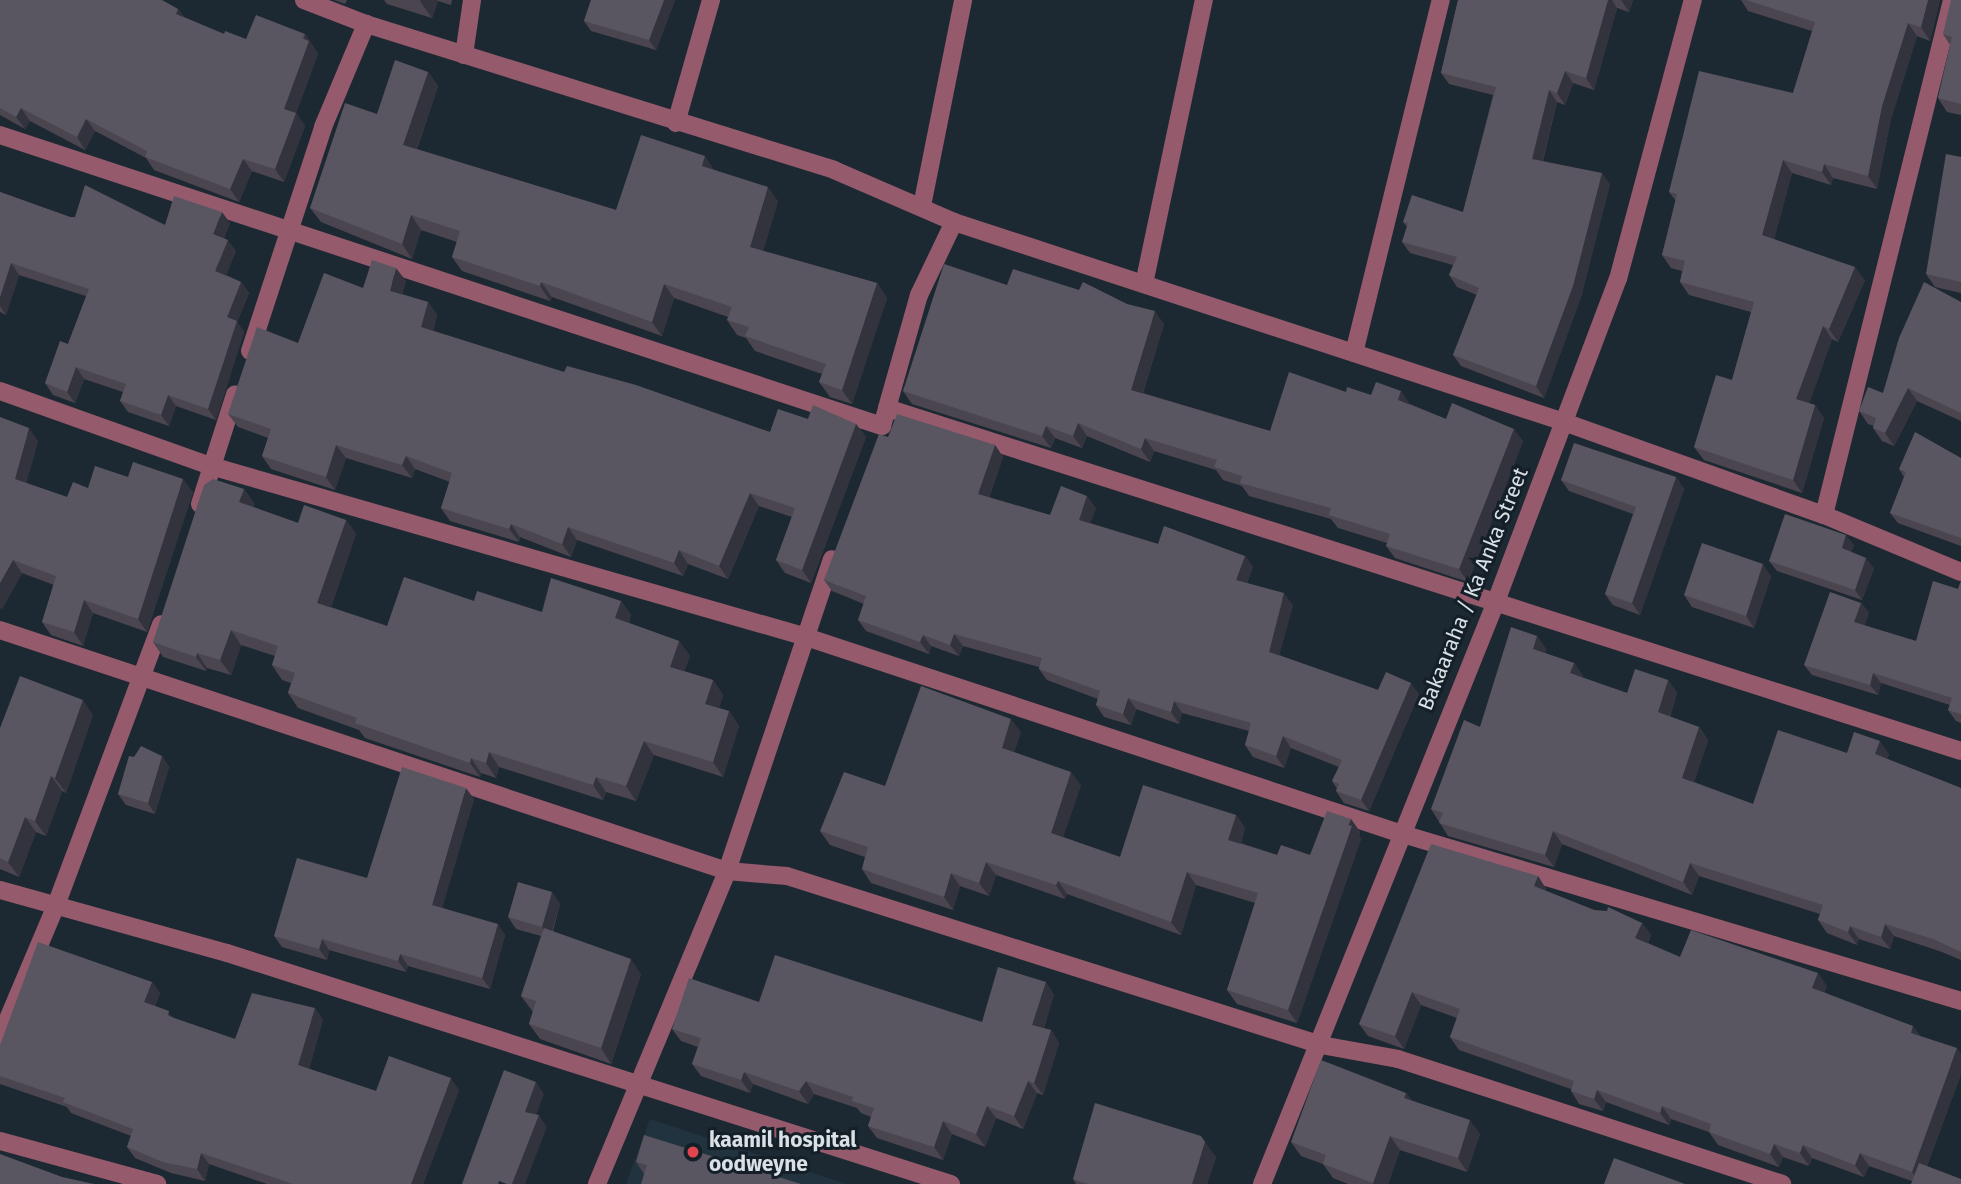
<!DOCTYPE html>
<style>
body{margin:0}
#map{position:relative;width:1961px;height:1184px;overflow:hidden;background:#1d2932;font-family:"Fira Sans",sans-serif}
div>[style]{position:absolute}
.built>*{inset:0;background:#223340}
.minor>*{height:18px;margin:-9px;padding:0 9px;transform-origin:9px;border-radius:9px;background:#955a6c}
.wall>*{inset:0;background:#4b4550}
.shaded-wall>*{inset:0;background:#32333d}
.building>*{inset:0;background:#5a5661}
.dots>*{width:19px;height:19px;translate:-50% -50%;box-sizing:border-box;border:4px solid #141f28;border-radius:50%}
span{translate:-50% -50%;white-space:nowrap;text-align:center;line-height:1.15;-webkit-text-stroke:6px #141f28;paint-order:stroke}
.street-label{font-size:21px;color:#d9e1e7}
.poi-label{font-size:21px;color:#d9e1e7;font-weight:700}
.left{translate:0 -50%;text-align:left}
</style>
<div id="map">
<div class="built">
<div style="clip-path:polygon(650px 1119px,846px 1184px,626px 1184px)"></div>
</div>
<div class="minor">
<div style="left:304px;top:0;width:66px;rotate:21.2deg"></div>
<div style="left:366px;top:24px;width:490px;rotate:17.3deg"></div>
<div style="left:834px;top:170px;width:131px;rotate:23.4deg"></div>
<div style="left:954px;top:222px;width:639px;rotate:18.15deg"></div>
<div style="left:1561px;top:421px;width:279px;rotate:19.7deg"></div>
<div style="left:1824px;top:515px;width:148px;rotate:22.6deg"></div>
<div style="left:464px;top:55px;width:56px;rotate:-81.7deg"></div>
<div style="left:676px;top:123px;width:128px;rotate:-74.1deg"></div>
<div style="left:0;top:135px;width:929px;rotate:18.26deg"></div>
<div style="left:882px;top:426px;width:19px;rotate:-74deg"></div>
<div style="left:887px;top:408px;width:1127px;rotate:17.71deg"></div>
<div style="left:922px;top:206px;width:210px;rotate:-78.7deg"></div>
<div style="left:1144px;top:284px;width:290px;rotate:-78.1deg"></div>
<div style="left:250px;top:351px;width:236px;rotate:-71.9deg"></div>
<div style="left:323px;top:127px;width:112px;rotate:-67.3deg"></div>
<div style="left:1354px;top:353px;width:364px;rotate:-76.2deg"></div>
<div style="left:0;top:391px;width:224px;rotate:19.6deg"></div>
<div style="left:211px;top:466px;width:616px;rotate:16.02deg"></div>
<div style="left:803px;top:636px;width:628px;rotate:18.29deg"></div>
<div style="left:1399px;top:833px;width:587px;rotate:16.64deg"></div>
<div style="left:887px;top:408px;width:117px;rotate:-74.2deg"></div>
<div style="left:919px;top:295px;width:81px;rotate:-64.4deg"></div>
<div style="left:200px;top:504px;width:115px;rotate:-72.3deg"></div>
<div style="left:1824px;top:515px;width:531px;rotate:-76.04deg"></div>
<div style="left:0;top:630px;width:766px;rotate:18.34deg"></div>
<div style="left:727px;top:871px;width:60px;rotate:4.8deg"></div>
<div style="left:787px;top:876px;width:560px;rotate:17.56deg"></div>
<div style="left:1321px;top:1045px;width:78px;rotate:10.3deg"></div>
<div style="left:1398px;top:1059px;width:404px;rotate:18deg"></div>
<div style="left:0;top:890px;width:236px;rotate:15.5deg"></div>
<div style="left:227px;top:953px;width:760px;rotate:17.7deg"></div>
<div style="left:0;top:1038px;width:141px;rotate:-67.1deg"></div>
<div style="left:55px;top:908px;width:303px;rotate:-69.5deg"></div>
<div style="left:0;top:1141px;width:163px;rotate:15.3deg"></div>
<div style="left:597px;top:1184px;width:339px;rotate:-67.4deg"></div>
<div style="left:727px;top:871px;width:329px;rotate:-71.4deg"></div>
<div style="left:1262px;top:1184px;width:625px;rotate:-68.11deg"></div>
<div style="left:1495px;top:604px;width:347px;rotate:-69.3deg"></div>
<div style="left:1618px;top:279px;width:289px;rotate:-75deg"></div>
</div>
<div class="wall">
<div style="clip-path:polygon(0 0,178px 9px,184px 17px,224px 34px,246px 39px,305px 34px,318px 54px,296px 113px,305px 126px,284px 182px,252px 171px,239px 202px,154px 170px,146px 158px,95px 131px,85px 150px,30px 121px,25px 129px,0 115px)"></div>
<div style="clip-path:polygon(334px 0,347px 0,345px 4px)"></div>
<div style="clip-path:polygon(384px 0,452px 0,451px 5px,438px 1px,432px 18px,387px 4px)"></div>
<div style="clip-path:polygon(591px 0,675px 0,656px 50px,591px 31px,584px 21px)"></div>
<div style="clip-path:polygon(1458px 0,1633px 0,1629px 12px,1617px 8px,1594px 90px,1573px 83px,1565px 105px,1557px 102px,1543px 161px,1610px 184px,1581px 297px,1544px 398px,1461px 366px,1453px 355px,1477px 295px,1457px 287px,1449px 275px,1453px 265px,1410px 253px,1402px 242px,1407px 227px,1403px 222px,1463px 212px,1493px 95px,1449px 84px,1441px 73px)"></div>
<div style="clip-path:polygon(1741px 0,1940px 0,1930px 41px,1917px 36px,1891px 119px,1877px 189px,1833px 178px,1831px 185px,1792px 173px,1774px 239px,1865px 280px,1838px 342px,1832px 339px,1809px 403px,1815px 405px,1824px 418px,1802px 493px,1704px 460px,1694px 447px,1732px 380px,1751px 312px,1689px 295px,1680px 282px,1682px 271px,1671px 268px,1662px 255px,1676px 201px,1669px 192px,1793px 93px,1812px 31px,1748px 11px)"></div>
<div style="clip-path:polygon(1961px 0,1961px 115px,1947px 112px,1938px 98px,1950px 45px,1943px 34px)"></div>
<div style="clip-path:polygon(428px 72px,438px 86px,417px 149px,616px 210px,715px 170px,778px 201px,763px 251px,877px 283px,887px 298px,852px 404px,830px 397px,819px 382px,822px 374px,755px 351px,746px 338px,737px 335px,727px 320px,728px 317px,674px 298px,662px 336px,552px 297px,550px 301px,462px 271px,452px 257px,457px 242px,421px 230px,412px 259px,321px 222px,310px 208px,377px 114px)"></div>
<div style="clip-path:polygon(1961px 157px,1961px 293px,1935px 287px,1926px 274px)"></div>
<div style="clip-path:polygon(0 192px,70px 217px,165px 225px,230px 223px,224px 238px,236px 251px,226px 275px,241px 282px,249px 293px,237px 322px,244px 332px,216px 420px,176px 406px,169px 426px,128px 412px,120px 401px,123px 392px,84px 379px,75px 403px,53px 395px,45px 383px,68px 344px,86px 296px,19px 275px,6px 315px,0 312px)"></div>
<div style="clip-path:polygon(406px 281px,402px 294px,428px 302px,437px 315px,433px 331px,564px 372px,770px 432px,808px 419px,856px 424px,866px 437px,811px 583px,785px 573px,776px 560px,792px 517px,759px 506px,728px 579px,688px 564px,683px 576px,577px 540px,571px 557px,520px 537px,519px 542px,450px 521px,441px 508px,450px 482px,415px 469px,412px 478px,346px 458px,335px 490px,271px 469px,262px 456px,268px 438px,238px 427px,228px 414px,298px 343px,363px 288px)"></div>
<div style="clip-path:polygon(1007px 285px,1164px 324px,1143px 393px,1270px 431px,1346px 392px,1371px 395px,1410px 404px,1446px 419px,1523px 441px,1468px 582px,1395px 558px,1386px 546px,1387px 543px,1338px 528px,1331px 519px,1249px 496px,1242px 486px,1223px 480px,1216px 470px,1154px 451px,1150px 462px,1087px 436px,1082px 448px,1055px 438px,1051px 448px,912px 404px,903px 391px)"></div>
<div style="clip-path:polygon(1961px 302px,1961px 421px,1917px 401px,1894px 446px,1882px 441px,1873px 428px,1874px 426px,1868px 424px,1859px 411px,1883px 393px)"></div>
<div style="clip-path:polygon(0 417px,38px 441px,26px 483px,67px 497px,88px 488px,128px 477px,193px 492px,147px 632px,93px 613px,83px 646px,51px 635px,42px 622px,54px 585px,22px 573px,2px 609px,0 607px)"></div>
<div style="clip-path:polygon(888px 437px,995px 445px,1003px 457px,989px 498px,1050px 515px,1096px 508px,1090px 523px,1158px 544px,1245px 556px,1253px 567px,1247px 583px,1293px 605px,1279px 655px,1378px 690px,1419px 694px,1369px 811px,1344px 803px,1336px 791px,1337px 789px,1332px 781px,1339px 767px,1291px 748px,1284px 768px,1253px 757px,1245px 745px,1249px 731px,1182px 713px,1179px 724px,1136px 709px,1131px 725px,1104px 717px,1096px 705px,1098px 699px,1047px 680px,1039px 669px,1039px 667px,963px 646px,959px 656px,931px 646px,929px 654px,866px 631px,858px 620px,864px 604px,832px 591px,824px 580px)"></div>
<div style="clip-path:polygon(1961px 458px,1961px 546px,1898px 523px,1890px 513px,1904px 477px,1899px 469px)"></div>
<div style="clip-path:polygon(1676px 477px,1684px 489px,1640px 615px,1613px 605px,1605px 594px,1633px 514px,1569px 491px,1561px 480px)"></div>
<div style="clip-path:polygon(244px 489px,254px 503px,253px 507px,298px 523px,346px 520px,356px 534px,331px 607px,387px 626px,474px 601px,542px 612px,621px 601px,631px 615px,629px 623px,679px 641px,690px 656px,684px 671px,713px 680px,723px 695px,719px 708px,729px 711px,739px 726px,723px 777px,654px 755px,636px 801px,606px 792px,603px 800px,499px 767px,496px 778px,481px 773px,480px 777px,365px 738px,359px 730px,298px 708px,288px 693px,291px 683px,282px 680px,272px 665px,275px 656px,241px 645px,231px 675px,207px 668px,206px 671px,163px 657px,153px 642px)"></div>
<div style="clip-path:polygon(1854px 545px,1851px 552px,1874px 568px,1862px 600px,1777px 571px,1769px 561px)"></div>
<div style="clip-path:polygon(1771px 576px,1754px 628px,1692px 607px,1684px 595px)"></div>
<div style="clip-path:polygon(1961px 581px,1961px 723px,1956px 721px,1948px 710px,1950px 705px,1881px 683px,1878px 695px,1812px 675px,1804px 665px,1861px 603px,1869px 613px,1864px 626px,1916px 641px,1958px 589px)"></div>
<div style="clip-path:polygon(1537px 636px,1546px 649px,1545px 653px,1574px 663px,1583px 676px,1582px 678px,1627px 693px,1668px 680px,1677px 693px,1670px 717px,1699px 727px,1708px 740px,1694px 782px,1753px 804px,1847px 753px,1889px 754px,1887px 759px,1961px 788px,1961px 960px,1942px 952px,1894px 936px,1890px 949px,1859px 939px,1857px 945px,1827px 933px,1818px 920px,1820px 914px,1699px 876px,1692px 895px,1562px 844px,1554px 867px,1448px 836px,1431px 809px,1480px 727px)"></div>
<div style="clip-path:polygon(93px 715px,66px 793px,62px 791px,46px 836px,36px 832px,19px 877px,0 869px,0 728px)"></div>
<div style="clip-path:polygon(1021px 732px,1014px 752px,1081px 785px,1063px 837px,1120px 857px,1236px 815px,1245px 828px,1241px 843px,1277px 855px,1310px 855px,1351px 819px,1360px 832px,1359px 836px,1361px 839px,1297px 1023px,1237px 1004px,1227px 990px,1255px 903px,1196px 885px,1181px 935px,1067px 894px,1065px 899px,996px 875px,989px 896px,960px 886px,953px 910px,871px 883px,862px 869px,865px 857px,830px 845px,820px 831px,885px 786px)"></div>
<div style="clip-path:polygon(162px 756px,169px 767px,155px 814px,126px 805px,118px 794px,134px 757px)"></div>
<div style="clip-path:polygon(474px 799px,442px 908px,505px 935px,490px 989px,408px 966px,406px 972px,329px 950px,327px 960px,282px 947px,274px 936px,367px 878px)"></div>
<div style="clip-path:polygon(1538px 876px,1546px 889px,1546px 891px,1594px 910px,1642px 923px,1651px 935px,1648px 943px,1680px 957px,1827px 986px,1824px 992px,1920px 1036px,1961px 1074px,1927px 1166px,1912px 1181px,1869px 1166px,1864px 1177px,1812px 1158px,1809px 1166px,1783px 1157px,1779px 1167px,1718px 1145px,1709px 1132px,1671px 1119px,1669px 1125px,1606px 1102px,1603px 1111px,1579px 1104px,1571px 1091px,1571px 1089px,1459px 1050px,1450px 1037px,1457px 1018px,1421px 1005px,1404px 1049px,1368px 1036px,1359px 1024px)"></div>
<div style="clip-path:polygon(552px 892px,560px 904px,553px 931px,641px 974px,611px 1064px,540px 1039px,529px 1024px,533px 1012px,521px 996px,541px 936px,516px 929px,508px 917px)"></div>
<div style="clip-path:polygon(152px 982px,160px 993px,155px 1006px,174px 1018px,235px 1039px,323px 1019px,309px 1069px,376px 1091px,459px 1090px,423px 1184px,267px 1184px,209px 1164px,205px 1181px,171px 1173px,135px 1158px,127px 1147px,131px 1136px,71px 1113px,67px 1107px,0 1084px,0 1045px)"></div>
<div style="clip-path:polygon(1054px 994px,1044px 1028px,1051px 1030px,1059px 1043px,1043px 1095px,1037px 1093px,1023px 1129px,996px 1118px,985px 1147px,952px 1134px,943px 1160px,877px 1138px,868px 1126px,871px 1117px,861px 1113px,857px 1108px,814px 1094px,808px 1104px,753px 1084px,750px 1093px,701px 1076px,692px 1064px,698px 1047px,681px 1041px,672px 1029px,759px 1002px,982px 1022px)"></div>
<div style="clip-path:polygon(1406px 1093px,1412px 1101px,1480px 1134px,1467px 1172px,1400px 1150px,1388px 1184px,1348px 1184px,1333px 1178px,1323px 1164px,1301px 1156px,1291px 1142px)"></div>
<div style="clip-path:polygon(1216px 1157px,1207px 1184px,1076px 1184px,1073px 1179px)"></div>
<div style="clip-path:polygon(636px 1162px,801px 1184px,644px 1174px)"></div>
</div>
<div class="shaded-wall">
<div style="clip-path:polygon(421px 0,437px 0,438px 1px,432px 18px,420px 1px)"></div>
<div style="clip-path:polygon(664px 0,675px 0,656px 50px,649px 40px)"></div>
<div style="clip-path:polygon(1608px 0,1612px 0,1617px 8px,1594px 90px,1586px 78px)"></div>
<div style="clip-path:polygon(1621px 0,1633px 0,1629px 12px)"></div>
<div style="clip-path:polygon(1928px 0,1940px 0,1930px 41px,1921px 27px)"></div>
<div style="clip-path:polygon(178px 9px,187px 21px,176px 14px)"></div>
<div style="clip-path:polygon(1908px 23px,1917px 36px,1891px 119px,1877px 189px,1868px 176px,1882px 106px)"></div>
<div style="clip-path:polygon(305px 34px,318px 54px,293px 122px,284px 109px)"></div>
<div style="clip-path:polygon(1565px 71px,1573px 83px,1565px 105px,1557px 93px)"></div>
<div style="clip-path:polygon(428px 72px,438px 86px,413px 159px,403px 145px)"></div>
<div style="clip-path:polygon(1549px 90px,1557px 102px,1540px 171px,1532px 159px)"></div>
<div style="clip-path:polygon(21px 108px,30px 121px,25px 129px,16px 117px)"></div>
<div style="clip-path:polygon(296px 113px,305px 126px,284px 182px,275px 169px)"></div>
<div style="clip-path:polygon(86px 119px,95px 131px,85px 150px,77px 137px)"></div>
<div style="clip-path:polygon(705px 156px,715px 171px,702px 166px)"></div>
<div style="clip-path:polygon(243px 159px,252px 171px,239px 202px,230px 189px)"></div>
<div style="clip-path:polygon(1783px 160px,1792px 173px,1772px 248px,1762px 235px)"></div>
<div style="clip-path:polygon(1824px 164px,1833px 178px,1831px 185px,1822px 172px)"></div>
<div style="clip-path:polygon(1602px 173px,1610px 184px,1581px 297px,1544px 398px,1536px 386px)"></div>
<div style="clip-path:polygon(768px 187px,778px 201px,760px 262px,750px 247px)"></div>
<div style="clip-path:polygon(222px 212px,230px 223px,221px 245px,213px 234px)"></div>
<div style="clip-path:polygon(411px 215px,421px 230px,412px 259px,402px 244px)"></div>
<div style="clip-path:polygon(228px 240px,236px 251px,223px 282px,215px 271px)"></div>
<div style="clip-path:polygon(11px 263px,19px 275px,6px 315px,0 306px,0 297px)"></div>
<div style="clip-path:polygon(1855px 267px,1865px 280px,1838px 342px,1829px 329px)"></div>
<div style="clip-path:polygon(396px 268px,406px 281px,399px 304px,390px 291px)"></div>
<div style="clip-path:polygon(241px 282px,249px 293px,237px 322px,244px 332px,216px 420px,208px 409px,227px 317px)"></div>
<div style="clip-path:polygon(541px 282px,552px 297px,550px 301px,540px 286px)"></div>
<div style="clip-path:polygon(877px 283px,887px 298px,852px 404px,842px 390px)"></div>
<div style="clip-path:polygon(664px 284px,674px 298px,662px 336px,652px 322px)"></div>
<div style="clip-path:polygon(428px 302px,437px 315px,430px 341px,421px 327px)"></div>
<div style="clip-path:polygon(1155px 311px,1164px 324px,1140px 402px,1131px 390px)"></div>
<div style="clip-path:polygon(1823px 326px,1832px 339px,1806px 413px,1796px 399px)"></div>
<div style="clip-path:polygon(76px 367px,84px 379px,75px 403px,67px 392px)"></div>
<div style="clip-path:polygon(1908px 388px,1917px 401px,1894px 446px,1885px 433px)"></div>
<div style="clip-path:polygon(1401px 391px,1410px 404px,1407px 413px,1398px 400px)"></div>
<div style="clip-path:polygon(168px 395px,176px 406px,169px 426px,161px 415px)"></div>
<div style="clip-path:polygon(1815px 405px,1824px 418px,1802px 493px,1793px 480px)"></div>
<div style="clip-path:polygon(1078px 423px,1087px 436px,1082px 448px,1073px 436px)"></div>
<div style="clip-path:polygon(856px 424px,866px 437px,811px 583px,802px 570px)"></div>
<div style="clip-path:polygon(1046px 426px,1055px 438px,1051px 448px,1042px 436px)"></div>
<div style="clip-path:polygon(29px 428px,38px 441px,24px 492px,15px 479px)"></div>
<div style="clip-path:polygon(1514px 429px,1523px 441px,1468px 582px,1459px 569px)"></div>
<div style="clip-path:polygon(1145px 438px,1154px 451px,1150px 462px,1141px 449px)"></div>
<div style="clip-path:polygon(336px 445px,346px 458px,335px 490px,326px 477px)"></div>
<div style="clip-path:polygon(995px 445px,1003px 457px,986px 506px,978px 494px)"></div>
<div style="clip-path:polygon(406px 456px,415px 469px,412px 478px,402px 465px)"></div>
<div style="clip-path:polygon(1676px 477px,1684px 489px,1640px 615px,1632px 603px)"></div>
<div style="clip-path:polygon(183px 479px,193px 492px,147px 632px,138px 619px)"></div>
<div style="clip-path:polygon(244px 489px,254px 503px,249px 516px,239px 502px)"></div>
<div style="clip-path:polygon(750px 493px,759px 506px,728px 579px,719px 566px)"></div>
<div style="clip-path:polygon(1087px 496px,1096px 508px,1087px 532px,1079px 520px)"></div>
<div style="clip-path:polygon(346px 520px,356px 534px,327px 618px,317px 603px)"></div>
<div style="clip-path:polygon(511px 524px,520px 537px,519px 542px,509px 529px)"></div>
<div style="clip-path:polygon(568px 527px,577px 540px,571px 557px,562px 544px)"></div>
<div style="clip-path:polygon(1846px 535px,1854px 545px,1849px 559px,1842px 548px)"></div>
<div style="clip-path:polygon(679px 550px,688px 564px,683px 576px,674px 563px)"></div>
<div style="clip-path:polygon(1245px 556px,1253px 567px,1244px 592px,1236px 580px)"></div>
<div style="clip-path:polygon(1866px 558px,1874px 568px,1862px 600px,1855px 590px)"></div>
<div style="clip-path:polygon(13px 560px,22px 573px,2px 609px,0 606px,0 583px)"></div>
<div style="clip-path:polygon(1763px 564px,1771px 576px,1754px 628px,1746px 616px)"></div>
<div style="clip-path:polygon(1284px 593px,1293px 605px,1277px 663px,1269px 652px)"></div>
<div style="clip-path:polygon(84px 600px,93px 613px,83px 646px,74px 632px)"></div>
<div style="clip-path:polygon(621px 601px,631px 615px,626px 632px,615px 618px)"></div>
<div style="clip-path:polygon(1861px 603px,1869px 613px,1862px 633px,1854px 622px)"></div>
<div style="clip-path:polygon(231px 630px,241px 645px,231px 675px,220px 660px)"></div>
<div style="clip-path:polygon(954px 634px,963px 646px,959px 656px,950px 645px)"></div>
<div style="clip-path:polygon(923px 635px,931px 646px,929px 654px,920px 642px)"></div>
<div style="clip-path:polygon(1537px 636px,1546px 649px,1542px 662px,1533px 649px)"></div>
<div style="clip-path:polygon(679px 641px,690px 656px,681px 681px,670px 667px)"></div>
<div style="clip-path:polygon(197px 653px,207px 668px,206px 671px,196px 657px)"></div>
<div style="clip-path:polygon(1574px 663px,1583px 676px,1579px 686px,1570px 673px)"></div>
<div style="clip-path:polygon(1873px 673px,1881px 683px,1878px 695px,1870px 685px)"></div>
<div style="clip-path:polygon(713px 680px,723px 695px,716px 719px,705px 704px)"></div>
<div style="clip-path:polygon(1668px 680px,1677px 693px,1667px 725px,1658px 712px)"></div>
<div style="clip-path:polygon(1411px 683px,1419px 694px,1369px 811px,1361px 800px)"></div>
<div style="clip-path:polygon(1128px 698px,1136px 709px,1131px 725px,1123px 714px)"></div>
<div style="clip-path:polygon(83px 700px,93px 715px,66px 793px,55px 778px)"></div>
<div style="clip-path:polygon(1174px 701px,1182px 713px,1179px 724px,1171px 712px)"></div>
<div style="clip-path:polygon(729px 711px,739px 726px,723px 777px,713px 762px)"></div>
<div style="clip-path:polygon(1011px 719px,1021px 732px,1011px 761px,1002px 748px)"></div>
<div style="clip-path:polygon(1699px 727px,1708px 740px,1691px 791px,1682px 778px)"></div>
<div style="clip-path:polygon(1283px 736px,1291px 748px,1284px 768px,1276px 756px)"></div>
<div style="clip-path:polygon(644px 741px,654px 755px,636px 801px,626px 786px)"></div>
<div style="clip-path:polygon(1880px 741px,1889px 754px,1884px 767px,1875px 754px)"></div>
<div style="clip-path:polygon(489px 752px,499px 767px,496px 778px,486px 763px)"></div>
<div style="clip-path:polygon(162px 756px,169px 767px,155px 814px,148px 803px)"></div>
<div style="clip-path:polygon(471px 758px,481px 773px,480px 777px,470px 763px)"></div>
<div style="clip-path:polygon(1071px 772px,1081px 785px,1060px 846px,1051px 833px)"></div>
<div style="clip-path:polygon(51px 776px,62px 791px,46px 836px,35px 821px)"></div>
<div style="clip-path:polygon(596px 777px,606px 792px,603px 800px,593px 785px)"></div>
<div style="clip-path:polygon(466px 788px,474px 799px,440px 916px,432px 905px)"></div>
<div style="clip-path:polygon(1236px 815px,1245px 828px,1238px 853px,1228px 840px)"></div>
<div style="clip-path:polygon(25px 817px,36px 832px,19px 877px,8px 862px)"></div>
<div style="clip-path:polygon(1351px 819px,1360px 832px,1359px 836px,1361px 839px,1297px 1023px,1288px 1010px)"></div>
<div style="clip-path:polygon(1553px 831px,1562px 844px,1554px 867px,1545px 855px)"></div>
<div style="clip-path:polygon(986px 862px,996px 875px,989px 896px,979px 883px)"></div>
<div style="clip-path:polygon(1690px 863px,1699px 876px,1692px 895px,1683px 882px)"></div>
<div style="clip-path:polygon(1187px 872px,1196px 885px,1181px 935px,1171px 922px)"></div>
<div style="clip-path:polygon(951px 873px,960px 886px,953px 910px,944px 897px)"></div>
<div style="clip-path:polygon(1538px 876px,1546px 889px,1543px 899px,1534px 886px)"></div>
<div style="clip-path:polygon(1058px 881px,1067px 894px,1065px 899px,1056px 885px)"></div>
<div style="clip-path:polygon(552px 892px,560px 904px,550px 938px,542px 927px)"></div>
<div style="clip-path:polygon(1642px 923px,1651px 935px,1644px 951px,1635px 938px)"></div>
<div style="clip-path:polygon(498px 924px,505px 935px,490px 989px,482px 978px)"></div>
<div style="clip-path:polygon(1885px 924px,1894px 936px,1890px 949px,1881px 937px)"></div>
<div style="clip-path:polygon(1850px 926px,1859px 939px,1857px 945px,1848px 932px)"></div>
<div style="clip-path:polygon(322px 939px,329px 950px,327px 960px,319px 949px)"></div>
<div style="clip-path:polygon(400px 954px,408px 966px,406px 972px,398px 961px)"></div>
<div style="clip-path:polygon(631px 959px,641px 974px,611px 1064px,601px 1048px)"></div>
<div style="clip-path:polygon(1818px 973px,1827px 986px,1821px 1001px,1812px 988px)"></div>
<div style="clip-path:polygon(152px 982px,160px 993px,152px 1013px,144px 1002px)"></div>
<div style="clip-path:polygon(1046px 982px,1054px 994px,1041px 1037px,1032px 1025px)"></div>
<div style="clip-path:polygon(1412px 992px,1421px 1005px,1404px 1049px,1395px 1036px)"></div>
<div style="clip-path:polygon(315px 1008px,323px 1019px,307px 1077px,298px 1065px)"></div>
<div style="clip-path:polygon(1913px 1026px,1922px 1038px,1911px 1033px)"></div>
<div style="clip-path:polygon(1051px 1030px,1059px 1043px,1043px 1095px,1034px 1083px)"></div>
<div style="clip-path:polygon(1957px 1048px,1961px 1054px,1961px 1074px,1920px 1184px,1912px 1172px)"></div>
<div style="clip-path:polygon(744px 1072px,753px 1084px,750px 1093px,741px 1080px)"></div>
<div style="clip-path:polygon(451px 1078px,459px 1090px,423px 1184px,411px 1184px)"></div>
<div style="clip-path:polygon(806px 1081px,814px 1094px,808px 1104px,799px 1091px)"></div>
<div style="clip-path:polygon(1028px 1081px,1037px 1093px,1023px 1129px,1014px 1116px)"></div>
<div style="clip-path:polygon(536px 1082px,544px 1094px,533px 1123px,525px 1112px)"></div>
<div style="clip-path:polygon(1597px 1090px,1606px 1102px,1603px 1111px,1594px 1099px)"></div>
<div style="clip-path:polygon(1406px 1093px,1416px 1107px,1404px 1098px)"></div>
<div style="clip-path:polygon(987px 1106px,996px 1118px,985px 1147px,976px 1134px)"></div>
<div style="clip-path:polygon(1662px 1106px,1671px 1119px,1669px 1125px,1660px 1113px)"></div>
<div style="clip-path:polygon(539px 1115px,547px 1127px,525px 1184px,512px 1184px)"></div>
<div style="clip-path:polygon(1470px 1120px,1480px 1134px,1467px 1172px,1458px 1158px)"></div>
<div style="clip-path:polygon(943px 1121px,952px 1134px,943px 1160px,934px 1147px)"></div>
<div style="clip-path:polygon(1390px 1136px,1400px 1150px,1388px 1184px,1374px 1184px,1373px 1183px)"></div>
<div style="clip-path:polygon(1205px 1142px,1216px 1157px,1207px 1184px,1192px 1184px)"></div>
<div style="clip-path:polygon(1774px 1144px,1783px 1157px,1779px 1167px,1770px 1154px)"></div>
<div style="clip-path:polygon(1803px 1145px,1812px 1158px,1809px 1166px,1800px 1153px)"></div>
<div style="clip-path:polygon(201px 1153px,209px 1164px,205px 1181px,197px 1169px)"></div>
<div style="clip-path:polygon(1860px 1153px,1869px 1166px,1864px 1177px,1855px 1165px)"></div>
</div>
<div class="building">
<div style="clip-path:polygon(0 0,162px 0,178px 9px,176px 14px,224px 34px,225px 31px,246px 39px,256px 15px,305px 34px,302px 38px,309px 41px,284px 109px,296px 113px,275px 169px,243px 159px,230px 189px,145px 157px,147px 151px,86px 119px,77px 137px,21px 108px,16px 117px,0 108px)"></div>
<div style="clip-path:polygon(591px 0,664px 0,649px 40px,584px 21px)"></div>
<div style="clip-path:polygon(1458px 0,1608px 0,1586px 78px,1565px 71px,1557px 93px,1549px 90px,1532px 159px,1602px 173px,1573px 286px,1536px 386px,1453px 355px,1479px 288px,1449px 275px,1457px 257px,1402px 242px,1408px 223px,1403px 222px,1412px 195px,1463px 212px,1496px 87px,1441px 73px)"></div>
<div style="clip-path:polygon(1746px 0,1928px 0,1921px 27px,1908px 23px,1882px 106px,1868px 176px,1824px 164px,1822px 172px,1783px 160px,1762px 235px,1855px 267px,1829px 329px,1823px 326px,1796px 399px,1815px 405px,1793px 480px,1694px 447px,1716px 375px,1732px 380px,1754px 302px,1680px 282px,1685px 261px,1662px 255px,1677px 194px,1669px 192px,1699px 71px,1793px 93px,1815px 22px)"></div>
<div style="clip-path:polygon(1951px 0,1961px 0,1961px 104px,1938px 98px,1952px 37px,1943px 34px)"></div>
<div style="clip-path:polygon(395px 60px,428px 72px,403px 145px,616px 210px,641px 135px,705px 156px,702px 166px,768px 187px,750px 247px,877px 283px,842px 390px,819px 382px,826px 364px,745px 336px,749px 327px,727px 320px,732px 307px,664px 284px,652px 322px,541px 282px,540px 286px,452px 257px,460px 231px,411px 215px,402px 244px,310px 208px,345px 103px,377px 114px)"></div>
<div style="clip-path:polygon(1946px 154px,1961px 157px,1961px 282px,1926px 274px)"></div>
<div style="clip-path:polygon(85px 185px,165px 225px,174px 196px,222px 212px,213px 234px,228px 240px,215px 271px,241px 282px,227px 317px,237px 321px,208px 409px,168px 395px,161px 415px,120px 401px,126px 384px,76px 367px,67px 392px,45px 383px,60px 341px,68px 344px,89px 289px,11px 263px,0 297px,0 192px,70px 217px,75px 217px)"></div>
<div style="clip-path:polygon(372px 260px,396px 268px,390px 291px,428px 302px,421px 327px,564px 372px,567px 366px,636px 385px,770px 432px,778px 409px,808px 419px,813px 405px,856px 424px,802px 570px,776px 560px,795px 508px,750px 493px,719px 566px,679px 550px,674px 563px,568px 527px,562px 544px,511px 524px,509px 529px,441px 508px,452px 473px,406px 456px,402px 465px,336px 445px,326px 477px,262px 456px,271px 429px,228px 414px,257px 327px,298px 343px,324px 273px,363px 288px)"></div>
<div style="clip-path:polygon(944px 264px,1007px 285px,1013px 269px,1079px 290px,1083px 282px,1127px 304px,1155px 311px,1131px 390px,1270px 431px,1289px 372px,1346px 392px,1347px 387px,1371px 395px,1376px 382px,1401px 391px,1398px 400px,1446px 419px,1452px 403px,1514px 429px,1459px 569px,1386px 546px,1390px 534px,1329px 515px,1331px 508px,1240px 483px,1242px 476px,1214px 467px,1217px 460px,1145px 438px,1141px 449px,1078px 423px,1073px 436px,1046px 426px,1042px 436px,903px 391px)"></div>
<div style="clip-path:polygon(1924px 282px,1961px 302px,1961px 413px,1908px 388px,1885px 433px,1873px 428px,1876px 418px,1859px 411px,1868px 387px,1883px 393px,1899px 338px)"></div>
<div style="clip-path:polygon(897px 414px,995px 445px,978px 494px,1050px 515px,1061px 486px,1087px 496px,1079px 520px,1158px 544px,1164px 526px,1245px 556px,1236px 580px,1284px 593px,1269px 652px,1378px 690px,1386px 672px,1411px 683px,1361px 800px,1336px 791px,1339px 784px,1332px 781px,1342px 760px,1283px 736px,1276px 756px,1245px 745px,1251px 723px,1174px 701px,1171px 712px,1128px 698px,1123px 714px,1096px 705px,1100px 691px,1039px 669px,1042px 658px,954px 634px,950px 645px,923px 635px,920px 642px,858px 620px,866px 596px,824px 580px,879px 434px,888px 437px)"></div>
<div style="clip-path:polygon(0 417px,29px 428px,15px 479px,67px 497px,73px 482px,88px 488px,95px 466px,128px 477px,133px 462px,183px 479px,138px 619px,84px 600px,74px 632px,42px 622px,56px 576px,13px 560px,0 583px)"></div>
<div style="clip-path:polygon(1915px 432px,1961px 458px,1961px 538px,1890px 513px,1906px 472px,1899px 469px)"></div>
<div style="clip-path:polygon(1574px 443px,1676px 477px,1632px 603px,1605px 594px,1636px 507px,1561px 480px)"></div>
<div style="clip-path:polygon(213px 479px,244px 489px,239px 502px,298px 523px,304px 505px,346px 520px,317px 603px,387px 626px,404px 577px,474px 601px,477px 591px,542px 612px,551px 578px,621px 601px,615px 618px,679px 641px,670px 667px,713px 680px,705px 704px,729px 711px,713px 762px,644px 741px,626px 786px,596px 777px,593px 785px,489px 752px,486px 763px,471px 758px,470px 763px,355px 723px,357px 718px,288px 693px,295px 673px,272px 665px,278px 646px,231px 630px,220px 660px,197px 653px,196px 657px,153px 642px,204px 485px)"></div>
<div style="clip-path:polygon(1785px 514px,1846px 535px,1842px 548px,1866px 558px,1855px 590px,1769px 561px)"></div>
<div style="clip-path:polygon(1702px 543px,1763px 564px,1746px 616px,1684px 595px)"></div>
<div style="clip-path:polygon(1933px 581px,1958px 589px,1961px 581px,1961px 714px,1948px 710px,1952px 698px,1873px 673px,1870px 685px,1804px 665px,1830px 592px,1861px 603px,1854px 622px,1916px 641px)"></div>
<div style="clip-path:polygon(1511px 627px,1537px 636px,1533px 649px,1574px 663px,1570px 673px,1627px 693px,1635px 669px,1668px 680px,1658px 712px,1699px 727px,1682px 778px,1753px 804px,1778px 730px,1847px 753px,1854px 732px,1880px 741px,1875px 754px,1961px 788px,1961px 952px,1933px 939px,1885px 924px,1881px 937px,1850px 926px,1848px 932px,1818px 920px,1823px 905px,1690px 863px,1683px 882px,1553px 831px,1545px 855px,1439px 823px,1443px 813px,1431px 809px,1464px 720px,1480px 727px)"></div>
<div style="clip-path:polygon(20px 676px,83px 700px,55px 778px,51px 776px,35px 821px,25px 817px,8px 862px,0 858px,0 728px)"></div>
<div style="clip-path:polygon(921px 686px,1011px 719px,1002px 748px,1071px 772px,1051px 833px,1120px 857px,1143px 785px,1236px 815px,1228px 840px,1277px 855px,1281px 845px,1310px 855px,1327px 811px,1351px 819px,1348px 825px,1352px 826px,1288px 1010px,1227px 990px,1258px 893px,1187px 872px,1171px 922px,1058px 881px,1056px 885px,986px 862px,979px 883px,951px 873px,944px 897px,862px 869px,868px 847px,820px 831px,844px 772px,885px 786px)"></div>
<div style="clip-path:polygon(141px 746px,162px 756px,148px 803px,118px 794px,129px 756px,134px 757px)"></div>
<div style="clip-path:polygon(402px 767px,466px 788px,432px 905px,498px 924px,482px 978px,400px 954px,398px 961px,322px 939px,319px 949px,274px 936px,297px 858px,367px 878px)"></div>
<div style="clip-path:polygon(1431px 844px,1538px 876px,1534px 886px,1594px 910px,1607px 911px,1608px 907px,1642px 923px,1635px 938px,1680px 957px,1691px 930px,1818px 973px,1812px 988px,1913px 1026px,1911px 1033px,1957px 1048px,1912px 1172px,1860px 1153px,1855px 1165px,1803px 1145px,1800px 1153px,1774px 1144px,1770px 1154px,1709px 1132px,1711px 1124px,1662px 1106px,1660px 1113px,1597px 1090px,1594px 1099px,1571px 1091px,1574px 1081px,1450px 1037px,1460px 1009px,1412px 992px,1395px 1036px,1359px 1024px)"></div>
<div style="clip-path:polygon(518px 882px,552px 892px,542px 927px,508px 917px)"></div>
<div style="clip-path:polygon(544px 928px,631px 959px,601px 1048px,529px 1024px,536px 1001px,521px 996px)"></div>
<div style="clip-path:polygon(38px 942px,152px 982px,144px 1002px,169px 1011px,168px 1016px,235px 1039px,252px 993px,315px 1008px,298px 1065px,376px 1091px,389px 1056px,451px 1078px,411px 1184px,293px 1184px,201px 1153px,197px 1169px,163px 1162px,127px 1147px,133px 1129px,63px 1102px,65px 1098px,0 1076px,0 1045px)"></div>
<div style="clip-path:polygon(775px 955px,982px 1022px,998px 967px,1046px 982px,1032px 1025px,1051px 1030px,1034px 1083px,1028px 1081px,1014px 1116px,987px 1106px,976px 1134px,943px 1121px,934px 1147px,868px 1126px,874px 1108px,852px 1101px,853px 1097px,806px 1081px,799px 1091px,744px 1072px,741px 1080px,692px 1064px,701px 1038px,672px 1029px,689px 978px,759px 1002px)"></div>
<div style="clip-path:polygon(1321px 1060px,1406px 1093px,1404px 1098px,1470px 1120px,1458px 1158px,1390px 1136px,1373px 1183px,1323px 1164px,1326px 1155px,1291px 1142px)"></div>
<div style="clip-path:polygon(504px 1070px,536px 1082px,525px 1112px,539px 1115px,512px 1184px,507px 1184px,499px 1181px,498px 1184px,462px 1184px)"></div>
<div style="clip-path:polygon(1095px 1103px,1201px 1136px,1205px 1142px,1192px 1184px,1088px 1184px,1073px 1179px)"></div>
<div style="clip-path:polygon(644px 1135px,801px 1184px,641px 1184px,647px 1165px,636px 1162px)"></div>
<div style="clip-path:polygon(0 1154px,62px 1177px,94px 1184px,0 1184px)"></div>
<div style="clip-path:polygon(1614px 1158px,1685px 1184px,1604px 1184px)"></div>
<div style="clip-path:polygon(1919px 1163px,1961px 1179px,1961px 1184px,1911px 1184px)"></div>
</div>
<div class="dots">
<div style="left:693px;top:1152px;background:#e0444e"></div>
</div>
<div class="street-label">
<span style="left:1473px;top:589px;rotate:-68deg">Bakaaraha / Ka Anka Street</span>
</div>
<div class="poi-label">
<span class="left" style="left:709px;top:1152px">kaamil hospital<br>oodweyne</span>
</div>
</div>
